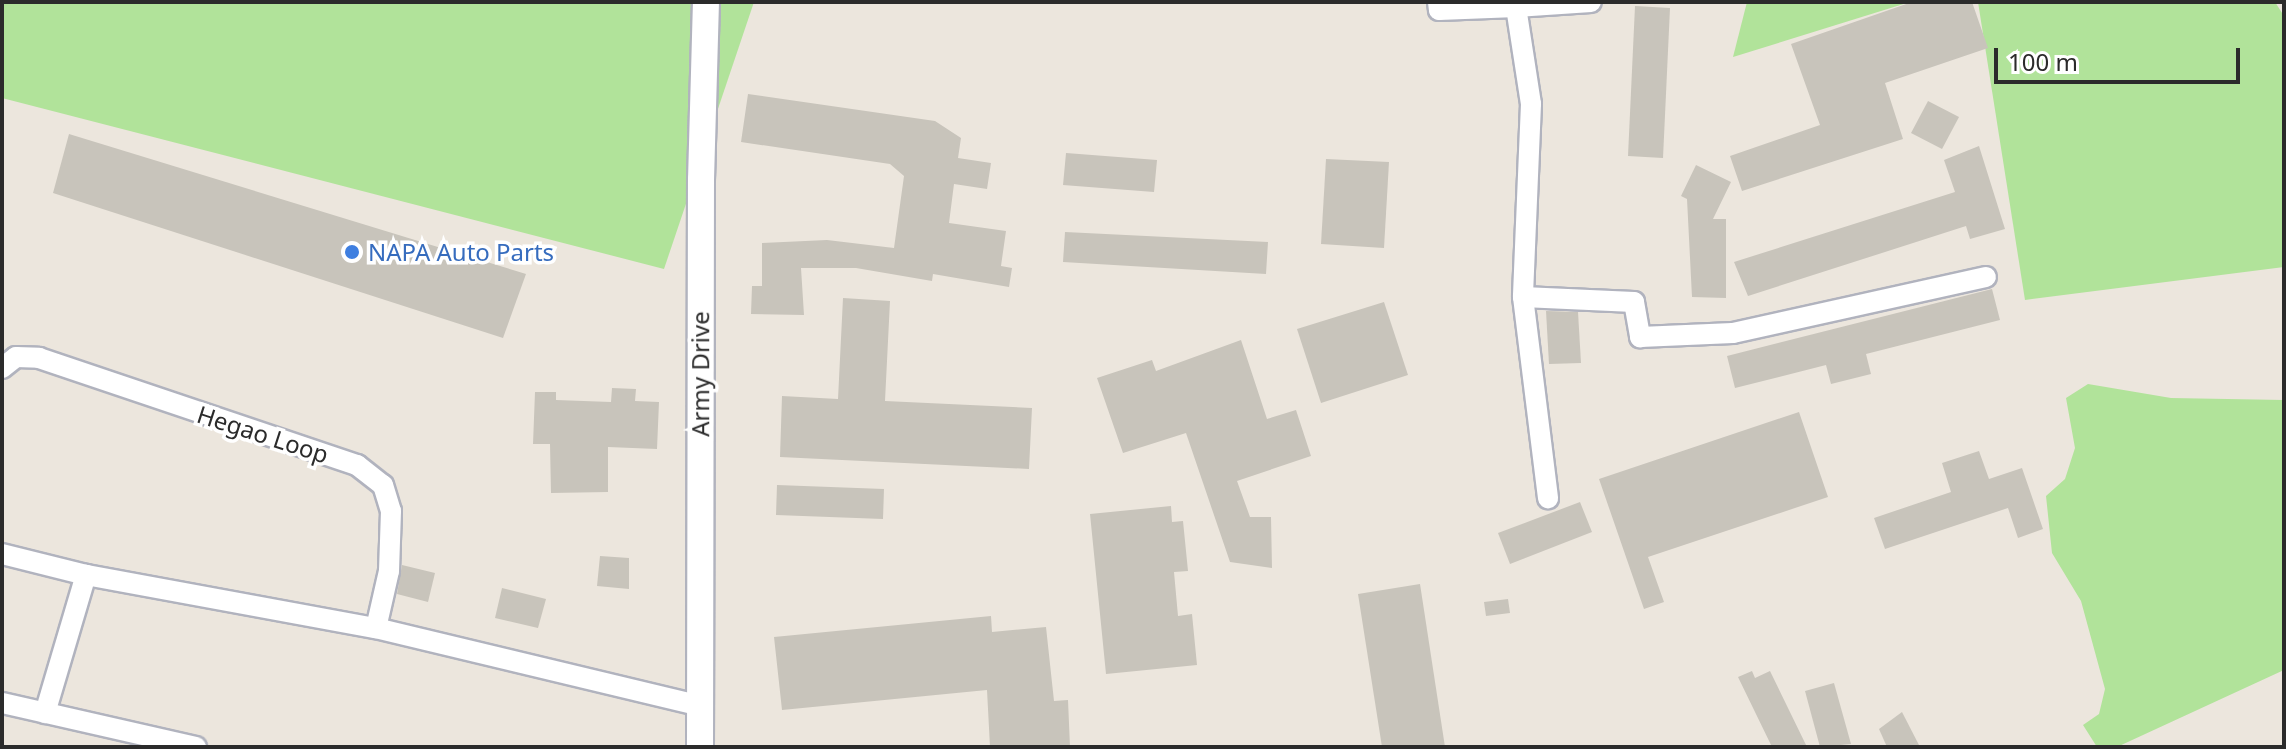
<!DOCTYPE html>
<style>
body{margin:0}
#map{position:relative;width:2286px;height:749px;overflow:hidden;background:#ece6dd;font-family:"Noto Sans",sans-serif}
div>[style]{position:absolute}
.green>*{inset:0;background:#b1e39a}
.building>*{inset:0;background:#c8c4bb}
.roads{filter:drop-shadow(2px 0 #b1b3be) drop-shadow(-2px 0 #b1b3be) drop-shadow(0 2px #b1b3be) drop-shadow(0 -2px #b1b3be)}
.minor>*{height:20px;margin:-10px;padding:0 10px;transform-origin:10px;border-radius:10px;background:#fff}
.secondary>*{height:26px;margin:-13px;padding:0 13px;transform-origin:13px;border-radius:13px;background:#fff}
.dots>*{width:22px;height:22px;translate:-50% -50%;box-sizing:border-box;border:4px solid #fff;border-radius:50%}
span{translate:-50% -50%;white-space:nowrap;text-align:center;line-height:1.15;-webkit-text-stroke:7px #fff;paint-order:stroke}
.shop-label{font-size:24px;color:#366cbe}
.left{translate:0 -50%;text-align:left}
.street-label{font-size:24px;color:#2b2b2b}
.frame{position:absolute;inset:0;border:4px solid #2b2b2b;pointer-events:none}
.scale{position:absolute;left:1994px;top:48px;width:246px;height:36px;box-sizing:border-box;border:4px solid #2b2b2b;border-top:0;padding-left:10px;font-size:24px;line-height:28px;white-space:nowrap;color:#2b2b2b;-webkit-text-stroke:6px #fff;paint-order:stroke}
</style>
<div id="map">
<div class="green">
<div style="clip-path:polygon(2px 2px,754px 2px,664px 269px,2px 98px)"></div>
<div style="clip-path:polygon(1747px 2px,1910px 2px,1733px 57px)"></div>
<div style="clip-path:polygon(1978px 2px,2275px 2px,2284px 16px,2284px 267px,2025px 300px)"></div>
<div style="clip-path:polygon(2088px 384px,2171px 398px,2284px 400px,2284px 670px,2117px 747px,2097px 747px,2083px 725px,2099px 714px,2105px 689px,2081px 601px,2052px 553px,2046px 496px,2065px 479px,2075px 448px,2066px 398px)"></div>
</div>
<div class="building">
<div style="clip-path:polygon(1912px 2px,1972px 2px,1988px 48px,1885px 83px,1903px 139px,1742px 191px,1730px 156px,1820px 125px,1791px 44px)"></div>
<div style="clip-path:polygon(1635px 6px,1670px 8px,1663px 158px,1628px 156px)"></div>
<div style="clip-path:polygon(748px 94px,935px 121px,961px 138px,958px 158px,991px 163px,987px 189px,954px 184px,949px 223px,1006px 231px,1001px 266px,1012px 268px,1009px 287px,933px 274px,932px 281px,856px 268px,801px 268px,804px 315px,751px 314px,752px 286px,762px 286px,762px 243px,827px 240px,894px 248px,904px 176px,890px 164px,741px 142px)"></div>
<div style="clip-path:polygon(1928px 101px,1959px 117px,1942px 149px,1911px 133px)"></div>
<div style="clip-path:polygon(69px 134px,526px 274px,503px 338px,53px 193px)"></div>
<div style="clip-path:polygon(1979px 146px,2005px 229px,1970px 239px,1966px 226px,1748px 296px,1734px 262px,1955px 192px,1944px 160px)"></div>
<div style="clip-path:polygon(1066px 153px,1157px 160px,1154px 192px,1063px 185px)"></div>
<div style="clip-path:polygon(1326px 159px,1389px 162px,1384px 248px,1321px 244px)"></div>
<div style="clip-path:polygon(1696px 165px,1731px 182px,1713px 219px,1726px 219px,1726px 298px,1692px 297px,1687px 199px,1681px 196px)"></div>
<div style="clip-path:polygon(1065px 232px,1268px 242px,1266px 274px,1063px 262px)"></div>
<div style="clip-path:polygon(1992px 289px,2000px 320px,1866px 354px,1871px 374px,1831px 384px,1826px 365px,1735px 388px,1727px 356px)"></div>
<div style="clip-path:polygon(843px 298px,890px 301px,885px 401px,1032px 408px,1029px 469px,780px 457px,782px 396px,838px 399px)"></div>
<div style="clip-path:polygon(1384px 302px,1408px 375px,1321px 403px,1297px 329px)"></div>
<div style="clip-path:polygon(1546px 311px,1578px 312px,1581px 363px,1549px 364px)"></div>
<div style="clip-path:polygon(1241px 340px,1267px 419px,1296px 410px,1311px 456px,1237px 481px,1250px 517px,1271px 517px,1272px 568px,1230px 562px,1186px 433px,1123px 453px,1097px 378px,1152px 360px,1156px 371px)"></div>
<div style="clip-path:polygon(612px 388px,636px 389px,635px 401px,659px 402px,657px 449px,608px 447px,608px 492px,551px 493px,550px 444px,533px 444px,535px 392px,556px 392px,556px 400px,611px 402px)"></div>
<div style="clip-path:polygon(1799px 412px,1828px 497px,1648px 557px,1664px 602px,1644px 609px,1599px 479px)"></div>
<div style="clip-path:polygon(1979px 451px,1989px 479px,2022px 468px,2043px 529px,2018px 538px,2008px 508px,1885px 549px,1874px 518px,1951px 492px,1942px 463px)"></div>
<div style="clip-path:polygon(777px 485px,884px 489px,883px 519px,776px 515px)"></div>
<div style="clip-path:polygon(1580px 502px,1592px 532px,1510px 564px,1498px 533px)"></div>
<div style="clip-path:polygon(1171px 506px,1172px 522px,1183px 521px,1188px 571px,1174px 572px,1178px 616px,1192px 614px,1197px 665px,1106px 674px,1090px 514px)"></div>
<div style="clip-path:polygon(600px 556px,629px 558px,629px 589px,597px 586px)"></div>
<div style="clip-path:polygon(402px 565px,435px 573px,428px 602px,397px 594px)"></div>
<div style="clip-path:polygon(1420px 584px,1445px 747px,1382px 747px,1358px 594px)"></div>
<div style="clip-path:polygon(502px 588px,546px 599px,538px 628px,495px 618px)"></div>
<div style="clip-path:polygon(1508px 599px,1510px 613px,1486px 616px,1484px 602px)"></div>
<div style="clip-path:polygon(991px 616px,992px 632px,1046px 627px,1054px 701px,1068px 700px,1070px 747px,990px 747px,987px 690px,782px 710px,774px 637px)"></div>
<div style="clip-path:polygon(1752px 671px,1755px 678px,1770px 671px,1807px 747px,1772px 747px,1738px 677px)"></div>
<div style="clip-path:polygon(1834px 683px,1851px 744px,1820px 747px,1805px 691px)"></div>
<div style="clip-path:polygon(1902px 712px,1920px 747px,1887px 747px,1879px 729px)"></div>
</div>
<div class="roads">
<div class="minor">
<div style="left:1438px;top:2px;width:8px;rotate:83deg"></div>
<div style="left:1439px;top:10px;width:77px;rotate:-2.2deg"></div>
<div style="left:1516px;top:7px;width:98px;rotate:81.2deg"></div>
<div style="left:1531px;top:104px;width:193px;rotate:92.4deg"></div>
<div style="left:1523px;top:297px;width:203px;rotate:82.9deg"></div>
<div style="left:1516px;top:7px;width:75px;rotate:-3.8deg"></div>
<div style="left:1523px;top:297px;width:111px;rotate:2.6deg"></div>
<div style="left:1634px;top:302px;width:36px;rotate:80deg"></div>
<div style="left:1640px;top:337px;width:93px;rotate:-2.5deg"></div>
<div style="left:1733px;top:333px;width:259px;rotate:-12.5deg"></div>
<div style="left:2px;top:368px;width:18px;rotate:-38deg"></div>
<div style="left:16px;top:357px;width:23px;rotate:2deg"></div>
<div style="left:39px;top:358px;width:336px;rotate:18.6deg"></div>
<div style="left:357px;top:465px;width:33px;rotate:38deg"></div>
<div style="left:383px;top:485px;width:27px;rotate:73deg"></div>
<div style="left:391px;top:511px;width:60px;rotate:91.9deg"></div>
<div style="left:389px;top:571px;width:58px;rotate:102.8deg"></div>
<div style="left:2px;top:554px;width:87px;rotate:14deg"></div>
<div style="left:86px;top:575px;width:295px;rotate:10.4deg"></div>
<div style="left:376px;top:628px;width:333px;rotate:13.5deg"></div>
<div style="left:2px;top:703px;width:199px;rotate:12.8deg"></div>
<div style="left:45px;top:713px;width:144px;rotate:-73.5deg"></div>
</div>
<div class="secondary">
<div style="left:700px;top:747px;width:567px;rotate:-89.9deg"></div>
<div style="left:701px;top:180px;width:178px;rotate:-88.4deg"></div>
</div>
</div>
<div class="dots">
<div style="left:352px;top:252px;background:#3f7fe0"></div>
</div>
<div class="shop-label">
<span class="left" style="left:368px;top:252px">NAPA Auto Parts</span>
</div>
<div class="street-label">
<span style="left:700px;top:374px;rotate:-90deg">Army Drive</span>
<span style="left:263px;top:434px;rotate:18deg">Hegao Loop</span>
</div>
<div class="frame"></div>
<div class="scale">100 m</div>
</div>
